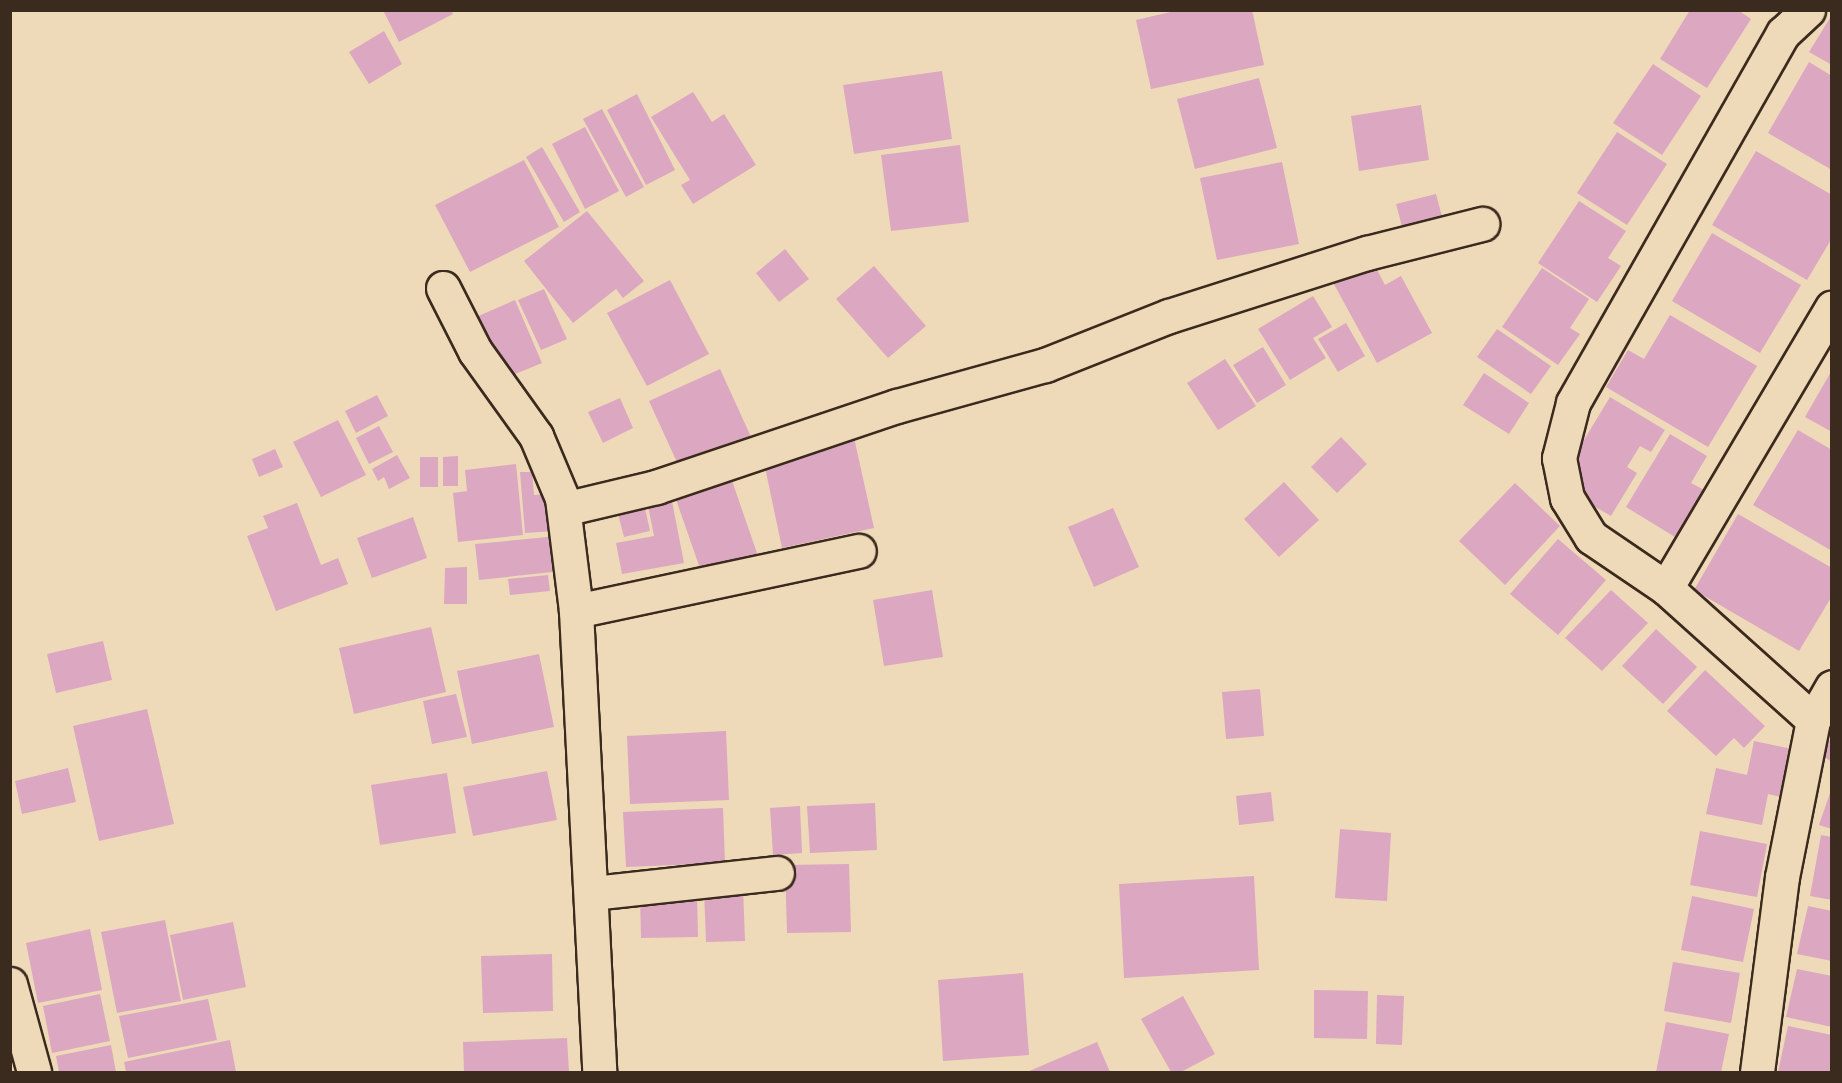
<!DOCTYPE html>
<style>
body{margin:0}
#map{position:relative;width:1842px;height:1083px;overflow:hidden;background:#eedab8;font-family:"Balsamiq Sans",sans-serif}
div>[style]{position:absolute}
.building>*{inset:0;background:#dca7c0}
.roads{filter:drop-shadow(2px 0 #3b2a1e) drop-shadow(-2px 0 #3b2a1e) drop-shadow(0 2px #3b2a1e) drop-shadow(0 -2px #3b2a1e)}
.minor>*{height:33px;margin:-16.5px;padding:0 16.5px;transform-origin:16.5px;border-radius:16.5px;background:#eedab8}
span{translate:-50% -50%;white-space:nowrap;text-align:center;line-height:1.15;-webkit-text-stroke:4.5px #eedab8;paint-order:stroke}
.frame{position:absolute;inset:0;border:12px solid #3b2a1e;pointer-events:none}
</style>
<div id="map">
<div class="building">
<div style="clip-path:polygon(383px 10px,451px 10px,453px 14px,399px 42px)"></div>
<div style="clip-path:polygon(1179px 10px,1252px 10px,1264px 65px,1151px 89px,1136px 20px)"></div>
<div style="clip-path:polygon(1690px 10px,1738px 10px,1751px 19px,1707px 88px,1660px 59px)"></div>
<div style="clip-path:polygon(1830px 18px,1832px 19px,1832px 65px,1809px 52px)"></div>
<div style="clip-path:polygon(384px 31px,402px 64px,369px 84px,349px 52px)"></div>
<div style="clip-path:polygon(1809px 62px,1832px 76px,1832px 170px,1768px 133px)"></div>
<div style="clip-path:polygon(1653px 64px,1701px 96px,1662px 155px,1613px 123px)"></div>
<div style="clip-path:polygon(942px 71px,952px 139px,854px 154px,843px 85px)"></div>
<div style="clip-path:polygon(1259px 78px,1277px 148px,1195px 169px,1177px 99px)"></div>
<div style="clip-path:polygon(693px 92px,712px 122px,724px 114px,756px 165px,693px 204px,681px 185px,690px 180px,651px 117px)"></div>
<div style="clip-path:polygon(637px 94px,675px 170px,646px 185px,607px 110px)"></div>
<div style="clip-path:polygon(1421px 105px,1429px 160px,1359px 171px,1351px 116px)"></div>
<div style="clip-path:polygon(602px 109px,644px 187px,626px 197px,583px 119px)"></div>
<div style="clip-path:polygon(585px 127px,619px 191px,585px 209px,552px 144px)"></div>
<div style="clip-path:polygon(1617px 132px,1667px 164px,1627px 225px,1577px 193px)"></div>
<div style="clip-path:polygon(960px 145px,969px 222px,891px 231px,881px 155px)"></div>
<div style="clip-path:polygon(542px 147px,580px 212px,564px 222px,526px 157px)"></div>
<div style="clip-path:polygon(1756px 151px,1832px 195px,1832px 238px,1807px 280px,1712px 225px)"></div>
<div style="clip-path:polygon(524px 160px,559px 227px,470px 272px,435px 205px)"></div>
<div style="clip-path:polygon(1282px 162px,1299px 244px,1217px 260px,1200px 178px)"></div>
<div style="clip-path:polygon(1436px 194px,1444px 224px,1404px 234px,1396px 204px)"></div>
<div style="clip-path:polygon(1579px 201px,1626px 231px,1608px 258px,1621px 266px,1597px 302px,1538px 263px)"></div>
<div style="clip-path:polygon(587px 211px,644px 281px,623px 298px,616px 289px,573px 323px,524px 261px)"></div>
<div style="clip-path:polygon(1712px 233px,1801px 285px,1760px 353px,1672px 301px)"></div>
<div style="clip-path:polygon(785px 249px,809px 279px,779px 302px,756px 273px)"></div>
<div style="clip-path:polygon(1370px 256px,1385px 285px,1401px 276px,1432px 333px,1377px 363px,1330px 277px)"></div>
<div style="clip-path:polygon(874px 266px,926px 326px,888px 358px,836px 299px)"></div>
<div style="clip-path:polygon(1542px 268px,1589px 299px,1570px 328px,1580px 334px,1558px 365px,1502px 327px)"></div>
<div style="clip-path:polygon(670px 280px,709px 354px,647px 386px,607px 313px)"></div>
<div style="clip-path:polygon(544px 289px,567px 339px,541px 350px,518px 300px)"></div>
<div style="clip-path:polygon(1313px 296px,1332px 327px,1313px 338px,1326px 358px,1290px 380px,1258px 329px)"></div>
<div style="clip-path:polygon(515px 300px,542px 363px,503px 379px,476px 317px)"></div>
<div style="clip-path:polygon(1670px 315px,1757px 366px,1708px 447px,1606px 387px,1628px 350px,1644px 359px)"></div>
<div style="clip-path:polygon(1346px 323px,1365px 356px,1338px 372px,1318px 339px)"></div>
<div style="clip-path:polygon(1497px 329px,1551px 366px,1531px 394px,1477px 357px)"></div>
<div style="clip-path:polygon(1263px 347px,1286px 385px,1257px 403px,1233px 365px)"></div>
<div style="clip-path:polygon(1225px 359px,1256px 406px,1218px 430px,1187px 383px)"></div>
<div style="clip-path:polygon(720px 369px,752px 439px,681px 471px,649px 401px)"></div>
<div style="clip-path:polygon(1832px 370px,1832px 432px,1805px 417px)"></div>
<div style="clip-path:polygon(1484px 373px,1529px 403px,1509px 434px,1463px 405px)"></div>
<div style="clip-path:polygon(377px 395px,388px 416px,356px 433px,345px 411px)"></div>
<div style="clip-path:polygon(1610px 397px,1665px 430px,1651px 452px,1640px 446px,1627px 467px,1637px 473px,1611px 516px,1568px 491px,1567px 468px)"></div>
<div style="clip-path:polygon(620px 398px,633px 428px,603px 443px,588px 412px)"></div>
<div style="clip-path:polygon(338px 420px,366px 475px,321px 497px,293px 442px)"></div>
<div style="clip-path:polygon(379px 426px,393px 452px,369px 464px,356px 438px)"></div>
<div style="clip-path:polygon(1798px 430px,1832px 450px,1832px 551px,1753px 505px)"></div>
<div style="clip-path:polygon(853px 433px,874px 528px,782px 548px,762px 453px)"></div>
<div style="clip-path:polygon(1670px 434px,1707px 456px,1691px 483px,1704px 490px,1675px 537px,1626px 507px)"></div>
<div style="clip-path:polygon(1341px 437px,1367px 464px,1337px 493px,1311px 467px)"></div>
<div style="clip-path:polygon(275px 449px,283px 467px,259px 477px,252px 459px)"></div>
<div style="clip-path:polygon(397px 455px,410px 478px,389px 489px,384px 477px,378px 481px,372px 469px)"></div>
<div style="clip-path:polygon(458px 456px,458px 486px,443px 486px,443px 457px)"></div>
<div style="clip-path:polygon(420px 457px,438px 457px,438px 487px,420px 487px)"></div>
<div style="clip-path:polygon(516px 464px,523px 535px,458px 542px,453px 493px,467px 491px,465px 470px)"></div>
<div style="clip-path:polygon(520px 472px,532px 472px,534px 495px,552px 494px,555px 531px,525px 533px)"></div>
<div style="clip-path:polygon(729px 472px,758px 556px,702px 574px,673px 491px)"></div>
<div style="clip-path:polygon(1284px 482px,1319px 520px,1279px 557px,1244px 519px)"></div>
<div style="clip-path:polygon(1515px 483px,1560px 526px,1505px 585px,1459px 541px)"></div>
<div style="clip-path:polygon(671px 496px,684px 563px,622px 574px,616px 543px,654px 536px,647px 501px)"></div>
<div style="clip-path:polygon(643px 499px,650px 531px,624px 537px,616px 506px)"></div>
<div style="clip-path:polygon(297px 503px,321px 565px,338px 558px,348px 584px,276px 611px,247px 536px,268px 528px,263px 516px)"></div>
<div style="clip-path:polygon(1113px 508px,1139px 567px,1094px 587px,1068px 527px)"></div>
<div style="clip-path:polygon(1738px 514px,1832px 568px,1832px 596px,1799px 651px,1694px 590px)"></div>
<div style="clip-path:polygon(413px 517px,427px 558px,372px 578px,357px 538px)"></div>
<div style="clip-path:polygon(558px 536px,562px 571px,479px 580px,475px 544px)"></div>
<div style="clip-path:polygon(1558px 539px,1606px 580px,1558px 635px,1510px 594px)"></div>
<div style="clip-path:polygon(467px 567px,467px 604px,444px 604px,445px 568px)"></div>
<div style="clip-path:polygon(548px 575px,550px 591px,510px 595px,508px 579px)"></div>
<div style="clip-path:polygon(932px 590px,943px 657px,884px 666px,873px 600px)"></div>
<div style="clip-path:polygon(1611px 590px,1648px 623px,1602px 671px,1565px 638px)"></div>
<div style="clip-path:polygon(431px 627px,446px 692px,354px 714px,339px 648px)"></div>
<div style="clip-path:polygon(1656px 629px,1697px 667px,1663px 704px,1622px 666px)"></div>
<div style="clip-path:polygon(103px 641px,112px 680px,56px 693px,47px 654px)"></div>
<div style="clip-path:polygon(539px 654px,554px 727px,472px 744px,457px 671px)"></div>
<div style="clip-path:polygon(1705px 670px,1765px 726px,1744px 748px,1734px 738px,1716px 756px,1667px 711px)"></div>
<div style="clip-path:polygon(1260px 689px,1264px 736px,1226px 739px,1222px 692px)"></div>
<div style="clip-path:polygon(456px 694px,467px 737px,432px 744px,423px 701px)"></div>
<div style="clip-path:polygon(147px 709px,174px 824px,99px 841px,73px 726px)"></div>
<div style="clip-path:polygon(726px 731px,729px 800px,630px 804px,627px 736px)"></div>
<div style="clip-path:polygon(1832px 737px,1832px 762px,1821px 755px)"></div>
<div style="clip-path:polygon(1754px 741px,1792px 749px,1781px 797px,1768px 794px,1762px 825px,1706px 814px,1716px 768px,1747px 775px)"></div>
<div style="clip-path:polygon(68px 768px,76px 802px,22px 814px,15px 781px)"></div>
<div style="clip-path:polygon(547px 771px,557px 820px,473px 836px,463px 787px)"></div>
<div style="clip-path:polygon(447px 773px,456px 833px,380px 845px,371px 785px)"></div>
<div style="clip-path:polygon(1832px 787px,1832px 829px,1819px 825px)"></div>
<div style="clip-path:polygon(1271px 792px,1274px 821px,1239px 825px,1236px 796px)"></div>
<div style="clip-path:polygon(875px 803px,877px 850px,810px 853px,807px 806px)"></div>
<div style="clip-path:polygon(800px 806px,802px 853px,773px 855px,770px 808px)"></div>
<div style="clip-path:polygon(723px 808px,725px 863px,626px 867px,623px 812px)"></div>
<div style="clip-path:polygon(1340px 829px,1391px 833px,1387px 901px,1335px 898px)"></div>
<div style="clip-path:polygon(1700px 831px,1767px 844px,1757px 897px,1690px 885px)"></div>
<div style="clip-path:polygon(1821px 835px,1832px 837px,1832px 900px,1810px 896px)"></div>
<div style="clip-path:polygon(849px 864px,851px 932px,787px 933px,785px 865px)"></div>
<div style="clip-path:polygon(1254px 876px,1259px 970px,1124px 978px,1119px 884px)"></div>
<div style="clip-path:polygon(743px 888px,745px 941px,706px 942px,704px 889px)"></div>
<div style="clip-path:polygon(697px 894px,698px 937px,641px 938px,640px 896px)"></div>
<div style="clip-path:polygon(1692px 896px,1754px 909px,1743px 962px,1681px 950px)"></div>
<div style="clip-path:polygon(1808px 906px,1832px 911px,1832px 961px,1797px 954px)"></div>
<div style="clip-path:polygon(165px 920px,181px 1001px,117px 1013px,101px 932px)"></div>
<div style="clip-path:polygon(233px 922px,246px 987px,183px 1000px,170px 935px)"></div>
<div style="clip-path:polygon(90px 929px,102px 990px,38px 1003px,26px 943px)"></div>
<div style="clip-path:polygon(552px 954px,553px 1011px,483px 1013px,481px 956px)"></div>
<div style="clip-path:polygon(1673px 962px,1740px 973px,1731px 1023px,1664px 1011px)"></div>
<div style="clip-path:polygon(1797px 969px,1832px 976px,1832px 1027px,1786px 1017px)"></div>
<div style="clip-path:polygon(1023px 973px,1029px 1055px,943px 1061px,938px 980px)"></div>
<div style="clip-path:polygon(1314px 990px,1368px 991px,1367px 1039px,1314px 1038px)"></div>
<div style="clip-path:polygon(100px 994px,110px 1041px,52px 1053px,43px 1006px)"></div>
<div style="clip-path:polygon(1377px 995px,1404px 996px,1402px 1045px,1376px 1044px)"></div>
<div style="clip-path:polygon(1183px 996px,1215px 1054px,1181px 1072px,1171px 1072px,1141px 1019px)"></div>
<div style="clip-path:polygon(208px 999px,217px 1040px,128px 1058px,119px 1016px)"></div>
<div style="clip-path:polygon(1666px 1022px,1729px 1034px,1721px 1072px,1656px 1072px)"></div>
<div style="clip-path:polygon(1788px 1026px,1832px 1035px,1832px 1072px,1778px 1072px)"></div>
<div style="clip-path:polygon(567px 1038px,569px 1072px,464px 1072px,463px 1042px)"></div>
<div style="clip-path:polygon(230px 1040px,236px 1072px,126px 1072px,124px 1062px)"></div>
<div style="clip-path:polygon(1097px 1042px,1110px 1072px,1027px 1072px)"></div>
<div style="clip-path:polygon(111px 1045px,116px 1072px,59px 1072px,56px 1056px)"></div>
</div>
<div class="roads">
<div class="minor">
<div style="left:1808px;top:10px;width:34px;rotate:137deg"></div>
<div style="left:1783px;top:33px;width:425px;rotate:119.6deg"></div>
<div style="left:1573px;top:403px;width:57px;rotate:104.3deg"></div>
<div style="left:1559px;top:458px;width:41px;rotate:78.7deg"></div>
<div style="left:1567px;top:498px;width:46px;rotate:58.4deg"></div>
<div style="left:1591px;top:537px;width:91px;rotate:34.2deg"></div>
<div style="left:1666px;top:588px;width:198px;rotate:41.9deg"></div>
<div style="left:443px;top:288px;width:71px;rotate:63.1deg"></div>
<div style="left:475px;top:351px;width:105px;rotate:54.3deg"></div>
<div style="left:536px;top:436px;width:67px;rotate:67.2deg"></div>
<div style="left:562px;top:498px;width:114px;rotate:82.9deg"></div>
<div style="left:576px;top:611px;width:462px;rotate:87.1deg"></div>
<div style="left:564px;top:509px;width:95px;rotate:-13.4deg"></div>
<div style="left:656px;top:487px;width:254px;rotate:-18.6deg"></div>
<div style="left:897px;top:406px;width:154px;rotate:-15.5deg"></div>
<div style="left:1045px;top:365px;width:133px;rotate:-21.6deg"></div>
<div style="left:1169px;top:316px;width:208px;rotate:-17.7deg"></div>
<div style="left:1367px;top:253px;width:119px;rotate:-14.2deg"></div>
<div style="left:1666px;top:588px;width:326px;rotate:-59.4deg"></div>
<div style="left:576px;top:611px;width:289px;rotate:-12deg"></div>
<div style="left:592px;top:893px;width:186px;rotate:-6.2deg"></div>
<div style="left:10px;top:984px;width:91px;rotate:74.7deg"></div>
<div style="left:1757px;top:1072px;width:197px;rotate:-82.7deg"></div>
<div style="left:1782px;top:877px;width:160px;rotate:-78.8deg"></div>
<div style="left:1813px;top:720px;width:38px;rotate:-60deg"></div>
</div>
</div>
<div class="frame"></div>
</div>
